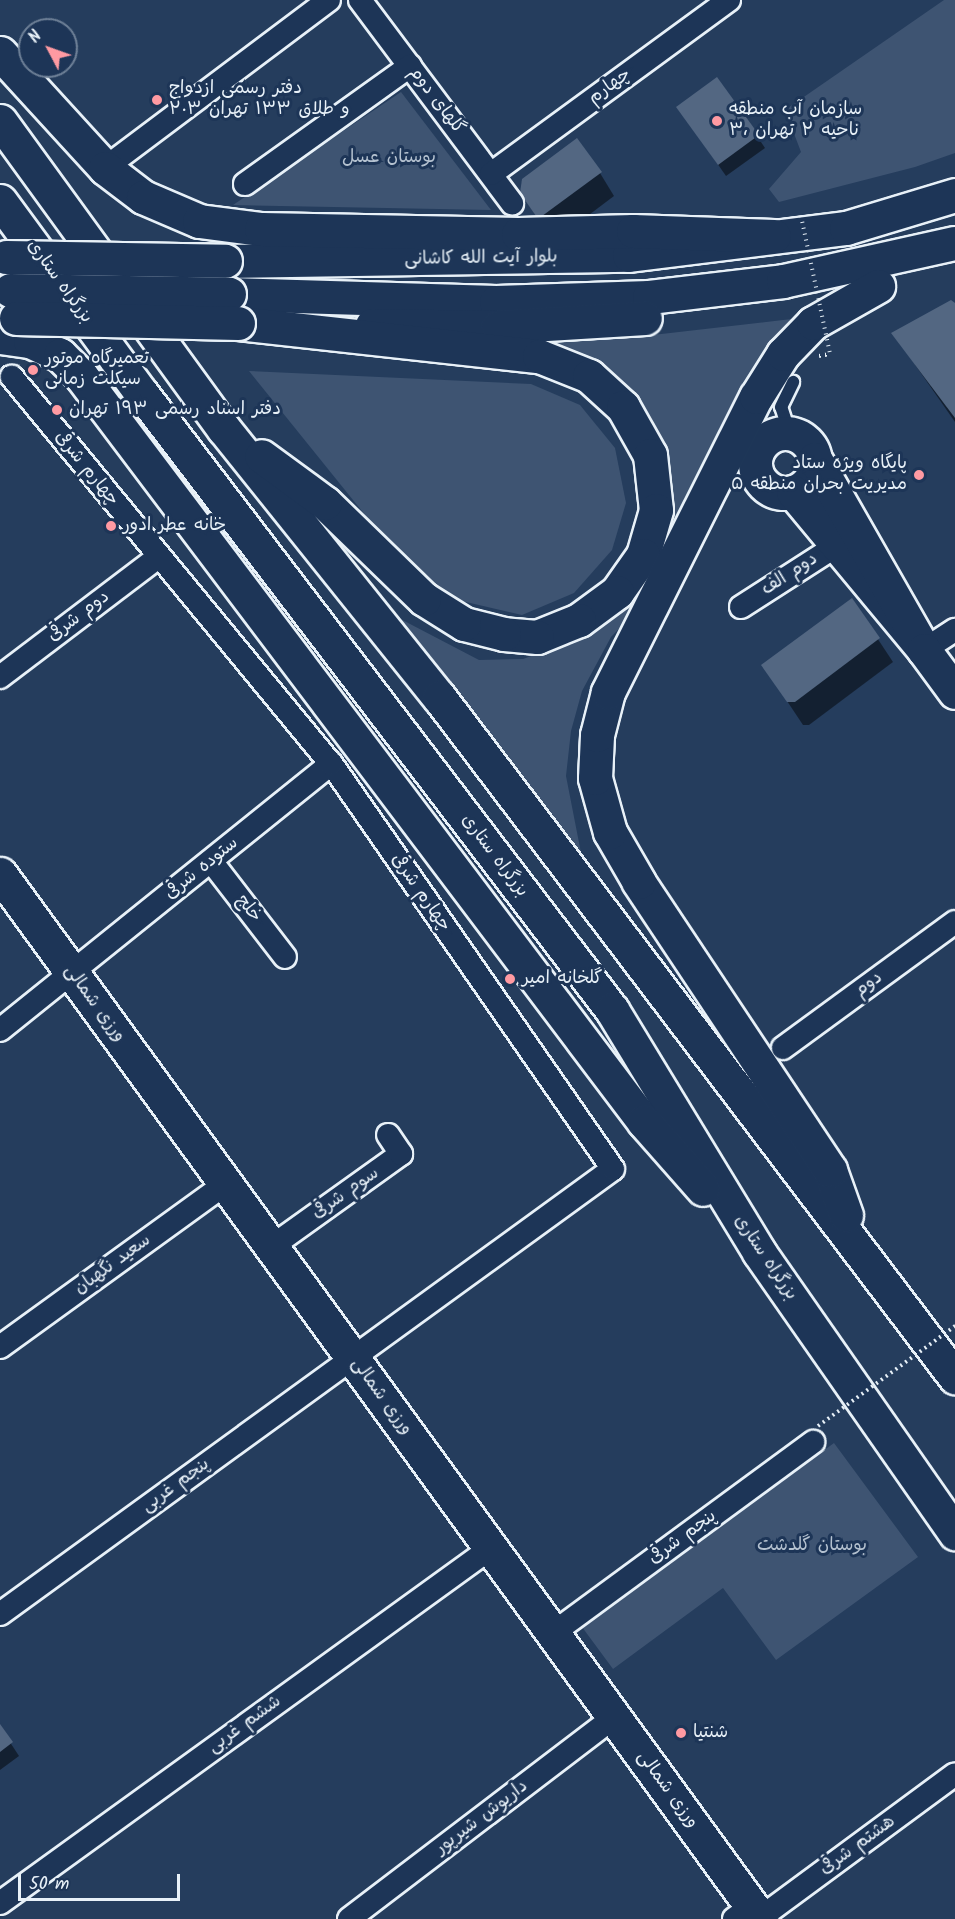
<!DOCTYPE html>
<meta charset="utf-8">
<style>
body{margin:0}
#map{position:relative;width:955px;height:1919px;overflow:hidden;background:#253d5d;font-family:Kalam,"Playpen Sans Arabic",sans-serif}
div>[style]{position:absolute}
.green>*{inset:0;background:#3e5472}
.shadow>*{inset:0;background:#0007}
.building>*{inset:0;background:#536782}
.path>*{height:4px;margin-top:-2px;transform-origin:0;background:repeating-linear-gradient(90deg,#e8f1f8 0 1.5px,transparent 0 6px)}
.roads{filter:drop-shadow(2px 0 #e8f1f8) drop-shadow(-2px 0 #e8f1f8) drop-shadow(0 2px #e8f1f8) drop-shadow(0 -2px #e8f1f8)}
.lane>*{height:12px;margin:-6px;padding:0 6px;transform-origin:6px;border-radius:6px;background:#1d3557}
.street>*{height:22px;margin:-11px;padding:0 11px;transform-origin:11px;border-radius:11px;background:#1d3557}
.secondary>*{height:33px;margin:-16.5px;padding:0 16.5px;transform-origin:16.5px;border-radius:16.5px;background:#1d3557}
.secondary>.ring{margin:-16.5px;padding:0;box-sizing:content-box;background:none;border:33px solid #1d3557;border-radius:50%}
.primary>*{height:33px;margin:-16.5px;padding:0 16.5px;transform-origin:16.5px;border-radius:16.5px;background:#1d3557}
.highway>*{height:33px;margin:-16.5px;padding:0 16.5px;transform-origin:16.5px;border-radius:16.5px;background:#1d3557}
.path-bridge>*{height:4px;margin-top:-2px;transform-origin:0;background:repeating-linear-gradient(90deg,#e8f1f8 0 1.5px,transparent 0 6px)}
.bridges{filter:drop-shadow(2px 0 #e8f1f8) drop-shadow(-2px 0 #e8f1f8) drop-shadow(0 2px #e8f1f8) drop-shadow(0 -2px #e8f1f8)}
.primary-bridge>*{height:33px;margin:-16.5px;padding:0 16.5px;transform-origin:16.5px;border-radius:16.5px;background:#1d3557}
.dots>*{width:16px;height:16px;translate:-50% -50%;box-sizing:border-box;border:3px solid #1d3557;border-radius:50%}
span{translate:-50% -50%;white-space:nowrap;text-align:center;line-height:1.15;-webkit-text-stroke:6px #1d3557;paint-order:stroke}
.street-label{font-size:18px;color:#e8f1f8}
.poi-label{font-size:18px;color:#e8f1f8}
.left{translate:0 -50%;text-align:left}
.right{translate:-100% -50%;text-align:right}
.park-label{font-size:18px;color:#b5c2d0}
.north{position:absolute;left:18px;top:18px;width:60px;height:60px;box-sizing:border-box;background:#1d3557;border:2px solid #6e8097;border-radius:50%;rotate:311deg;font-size:16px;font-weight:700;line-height:24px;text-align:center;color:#e8f1f8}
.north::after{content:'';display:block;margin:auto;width:21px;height:27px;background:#ff9aa2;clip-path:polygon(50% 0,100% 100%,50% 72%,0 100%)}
.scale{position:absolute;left:18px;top:1874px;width:162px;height:27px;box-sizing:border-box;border:3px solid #e8f1f8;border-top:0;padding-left:8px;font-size:18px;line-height:21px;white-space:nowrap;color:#e8f1f8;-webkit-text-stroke:4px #1d3557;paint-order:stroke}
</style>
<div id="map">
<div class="green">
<div style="clip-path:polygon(944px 0,955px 0,955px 153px,915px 167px,779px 202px,769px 189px,801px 152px,785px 110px)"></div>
<div style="clip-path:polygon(401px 92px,491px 210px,233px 205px)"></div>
<div style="clip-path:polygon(800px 318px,637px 610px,611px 637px,582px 691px,571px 731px,566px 776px,582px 858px,389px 613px,479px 660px,523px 659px,578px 639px,616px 611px,671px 502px,663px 447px,638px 400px,529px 343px,644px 336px)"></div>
<div style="clip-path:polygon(249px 371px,531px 384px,580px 405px,615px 448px,626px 503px,612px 550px,574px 593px,522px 615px,453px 599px,407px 567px)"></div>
<div style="clip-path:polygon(834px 1443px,918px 1557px,776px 1660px,723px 1588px,613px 1669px,582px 1627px)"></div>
</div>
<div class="shadow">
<div style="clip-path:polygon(678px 107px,757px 136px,765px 148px,726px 176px)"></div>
<div style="clip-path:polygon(600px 173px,614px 196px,553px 242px,521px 193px)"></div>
<div style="clip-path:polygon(955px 305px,955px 422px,893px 333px)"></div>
<div style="clip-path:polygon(852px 600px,893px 662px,809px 725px,803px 725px,763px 665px)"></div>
<div style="clip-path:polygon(0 1727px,19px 1756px,0 1770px)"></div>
</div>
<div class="building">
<div style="clip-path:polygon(717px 77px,759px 135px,718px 165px,676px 107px)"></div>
<div style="clip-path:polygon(577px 138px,602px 172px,538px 219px,520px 193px,522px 179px)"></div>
<div style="clip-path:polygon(951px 300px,955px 303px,955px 418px,891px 333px)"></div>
<div style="clip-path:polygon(852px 598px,880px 638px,795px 702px,787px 702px,761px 665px)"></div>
<div style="clip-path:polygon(0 1724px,13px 1742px,0 1752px)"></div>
</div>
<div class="path">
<div style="left:819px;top:356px;width:11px;rotate:-10deg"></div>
</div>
<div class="roads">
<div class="lane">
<div style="left:790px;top:434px;width:28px;rotate:-108deg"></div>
<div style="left:781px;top:407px;width:28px;rotate:-64deg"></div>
</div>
<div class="street">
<div style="left:360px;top:0;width:254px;rotate:53.2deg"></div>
<div style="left:105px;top:168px;width:280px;rotate:-36.9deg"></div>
<div style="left:491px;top:174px;width:295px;rotate:-36.2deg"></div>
<div style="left:245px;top:184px;width:203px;rotate:-35.6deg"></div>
<div style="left:741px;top:607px;width:117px;rotate:-32.7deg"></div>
<div style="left:924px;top:650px;width:37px;rotate:-33deg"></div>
<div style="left:0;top:677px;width:198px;rotate:-37.2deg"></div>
<div style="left:211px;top:861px;width:121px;rotate:52.4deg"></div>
<div style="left:0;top:1030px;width:425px;rotate:-38.8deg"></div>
<div style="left:783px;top:1048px;width:213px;rotate:-36.2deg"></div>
<div style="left:271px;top:1247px;width:160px;rotate:-35.6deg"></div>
<div style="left:401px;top:1154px;width:23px;rotate:-124deg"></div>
<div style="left:0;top:1347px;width:278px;rotate:-35.9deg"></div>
<div style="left:0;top:1614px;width:757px;rotate:-35.98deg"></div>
<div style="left:613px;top:1169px;width:494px;rotate:-124.8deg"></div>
<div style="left:331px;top:764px;width:502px;rotate:-129.5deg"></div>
<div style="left:553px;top:1633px;width:323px;rotate:-36.3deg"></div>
<div style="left:0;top:1903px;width:606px;rotate:-35.87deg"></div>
<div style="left:760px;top:1918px;width:242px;rotate:-36.4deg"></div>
<div style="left:349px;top:1919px;width:333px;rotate:-37.3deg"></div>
<div style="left:734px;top:1919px;width:22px;rotate:-36deg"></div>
</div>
<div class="secondary">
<div class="ring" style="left:755px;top:433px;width:27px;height:27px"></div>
<div style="left:793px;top:492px;width:205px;rotate:50.3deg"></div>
<div style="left:924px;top:650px;width:220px;rotate:-119.7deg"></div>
<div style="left:924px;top:650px;width:52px;rotate:53.6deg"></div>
<div style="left:0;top:874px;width:1293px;rotate:53.94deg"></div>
</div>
<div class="primary">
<div style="left:225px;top:261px;width:404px;rotate:-0.9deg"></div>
<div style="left:629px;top:255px;width:219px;rotate:-7.1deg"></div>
<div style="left:846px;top:228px;width:114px;rotate:-16.8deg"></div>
<div style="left:229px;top:294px;width:267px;rotate:1.7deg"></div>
<div style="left:496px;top:302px;width:153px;rotate:-1.9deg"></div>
<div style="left:649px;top:297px;width:135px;rotate:-6.8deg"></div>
<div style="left:783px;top:281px;width:176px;rotate:-12.5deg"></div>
<div style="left:372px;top:325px;width:126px;rotate:0.9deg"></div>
<div style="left:498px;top:327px;width:147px;rotate:-3.5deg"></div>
</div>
<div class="highway">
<div style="left:0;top:53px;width:156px;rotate:47.6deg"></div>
<div style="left:105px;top:168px;width:48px;rotate:37.3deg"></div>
<div style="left:143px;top:197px;width:61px;rotate:23.2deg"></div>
<div style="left:199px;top:221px;width:63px;rotate:7.4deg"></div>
<div style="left:261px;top:229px;width:257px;rotate:1.1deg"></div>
<div style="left:518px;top:234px;width:115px;rotate:-1.5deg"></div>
<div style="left:633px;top:231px;width:141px;rotate:2deg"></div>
<div style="left:0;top:121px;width:381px;rotate:54deg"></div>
<div style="left:224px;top:429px;width:344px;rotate:51.3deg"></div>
<div style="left:439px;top:697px;width:854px;rotate:52.81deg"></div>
<div style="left:0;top:201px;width:240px;rotate:53.7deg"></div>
<div style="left:142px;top:394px;width:775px;rotate:52.66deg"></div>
<div style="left:612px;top:1010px;width:283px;rotate:58.7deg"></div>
<div style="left:759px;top:1252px;width:343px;rotate:55.1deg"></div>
<div style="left:238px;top:323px;width:303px;rotate:6.3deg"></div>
<div style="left:539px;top:356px;width:54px;rotate:21.8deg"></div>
<div style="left:589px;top:376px;width:46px;rotate:42.4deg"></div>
<div style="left:623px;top:407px;width:55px;rotate:60.6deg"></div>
<div style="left:650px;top:455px;width:55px;rotate:83.8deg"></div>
<div style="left:656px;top:510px;width:47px;rotate:106.1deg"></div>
<div style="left:643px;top:555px;width:45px;rotate:125.1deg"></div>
<div style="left:617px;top:592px;width:47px;rotate:143.6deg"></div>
<div style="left:579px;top:620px;width:45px;rotate:158deg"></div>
<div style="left:537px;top:637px;width:33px;rotate:-175deg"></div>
<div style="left:504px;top:634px;width:41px;rotate:-166deg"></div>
<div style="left:464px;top:624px;width:47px;rotate:-148deg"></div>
<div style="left:424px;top:599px;width:138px;rotate:-135.9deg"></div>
<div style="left:325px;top:503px;width:79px;rotate:-143.7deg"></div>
<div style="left:0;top:337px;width:30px;rotate:8deg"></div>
<div style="left:30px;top:341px;width:33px;rotate:25deg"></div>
<div style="left:60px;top:355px;width:31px;rotate:45deg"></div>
<div style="left:82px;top:377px;width:933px;rotate:52.97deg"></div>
<div style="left:644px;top:1122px;width:89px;rotate:48.6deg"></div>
<div style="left:846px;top:1215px;width:48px;rotate:-109.6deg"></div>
<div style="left:830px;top:1170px;width:346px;rotate:-123.6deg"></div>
<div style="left:639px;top:882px;width:58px;rotate:-120.1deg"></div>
<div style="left:610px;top:832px;width:56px;rotate:-105.5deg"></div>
<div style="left:595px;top:778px;width:43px;rotate:-87.3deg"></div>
<div style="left:597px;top:735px;width:44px;rotate:-75.7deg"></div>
<div style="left:608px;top:692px;width:330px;rotate:-63.4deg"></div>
<div style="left:756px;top:397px;width:51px;rotate:-57.9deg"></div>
<div style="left:783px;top:354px;width:43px;rotate:-45.9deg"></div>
<div style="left:813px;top:323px;width:75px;rotate:-29.6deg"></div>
</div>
</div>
<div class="path-bridge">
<div style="left:801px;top:216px;width:141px;rotate:78.1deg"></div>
<div style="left:818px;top:1426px;width:170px;rotate:-36.1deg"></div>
</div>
<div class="bridges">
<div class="primary-bridge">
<div style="left:6px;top:257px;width:219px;rotate:1deg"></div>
<div style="left:10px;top:290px;width:219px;rotate:1deg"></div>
<div style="left:16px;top:318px;width:222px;rotate:1.3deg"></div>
</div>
</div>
<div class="dots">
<div style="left:157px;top:100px;background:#ff9aa2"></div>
<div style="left:717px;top:121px;background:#ff9aa2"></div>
<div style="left:33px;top:370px;background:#ff9aa2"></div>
<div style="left:57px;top:410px;background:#ff9aa2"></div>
<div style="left:919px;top:475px;background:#ff9aa2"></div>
<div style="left:111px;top:526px;background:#ff9aa2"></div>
<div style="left:510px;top:979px;background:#ff9aa2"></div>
<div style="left:681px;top:1733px;background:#ff9aa2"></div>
</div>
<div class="street-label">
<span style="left:610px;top:87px;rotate:-36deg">چهارم</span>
<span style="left:436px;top:101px;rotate:53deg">گلهای دوم</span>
<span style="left:481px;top:259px;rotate:-1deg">بلوار آیت الله کاشانی</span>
<span style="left:59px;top:282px;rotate:54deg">بزرگراه ستاری</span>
<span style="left:86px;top:469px;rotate:51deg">چهارم شرقی</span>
<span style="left:790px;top:575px;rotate:-33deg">دوم الف</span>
<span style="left:79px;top:617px;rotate:-37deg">دوم شرقی</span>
<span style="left:494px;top:856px;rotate:53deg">بزرگراه ستاری</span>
<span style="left:202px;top:869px;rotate:-39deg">ستوده شرقی</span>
<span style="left:420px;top:893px;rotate:55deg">چهارم شرقی</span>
<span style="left:248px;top:909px;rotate:52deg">خلج</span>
<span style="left:869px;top:985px;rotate:-36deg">دوم</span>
<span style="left:94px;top:1004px;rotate:54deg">ورزی شمالی</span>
<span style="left:346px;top:1194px;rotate:-35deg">سوم شرقی</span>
<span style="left:765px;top:1258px;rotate:56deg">بزرگراه ستاری</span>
<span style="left:113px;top:1265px;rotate:-36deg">سعید نگهبان</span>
<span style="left:381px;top:1397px;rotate:54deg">ورزی شمالی</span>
<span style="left:176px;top:1486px;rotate:-36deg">پنجم غربی</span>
<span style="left:683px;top:1538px;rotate:-36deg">پنجم شرقی</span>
<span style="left:245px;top:1725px;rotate:-36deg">ششم غربی</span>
<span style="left:667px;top:1790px;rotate:54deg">ورزی شمالی</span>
<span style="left:482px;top:1818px;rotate:-37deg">داریوش شیرپور</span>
<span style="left:858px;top:1846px;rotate:-36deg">هشتم شرقی</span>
</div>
<div class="poi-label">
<span class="left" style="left:169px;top:100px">دفتر رسمی ازدواج<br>۲۰۳ و طلاق ۱۳۳ تهران</span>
<span class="left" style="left:729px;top:121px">سازمان آب منطقه<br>۳، ناحیه ۲ تهران</span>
<span class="left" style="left:45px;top:370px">تعمیرگاه موتور<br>سیکلت زمانی</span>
<span class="left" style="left:69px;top:410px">دفتر اسناد رسمی ۱۹۳ تهران</span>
<span class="right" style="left:907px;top:475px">پایگاه ویژه ستاد<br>مدیریت بحران منطقه ۵</span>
<span class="left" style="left:123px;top:526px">خانه عطر ادور</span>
<span class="left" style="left:522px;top:979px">گلخانه امیر</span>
<span class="left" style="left:693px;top:1733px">شنتیا</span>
</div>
<div class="park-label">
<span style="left:389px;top:158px">بوستان عسل</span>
<span style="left:812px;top:1546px">بوستان گلدشت</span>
</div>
<div class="north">N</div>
<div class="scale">50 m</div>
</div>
